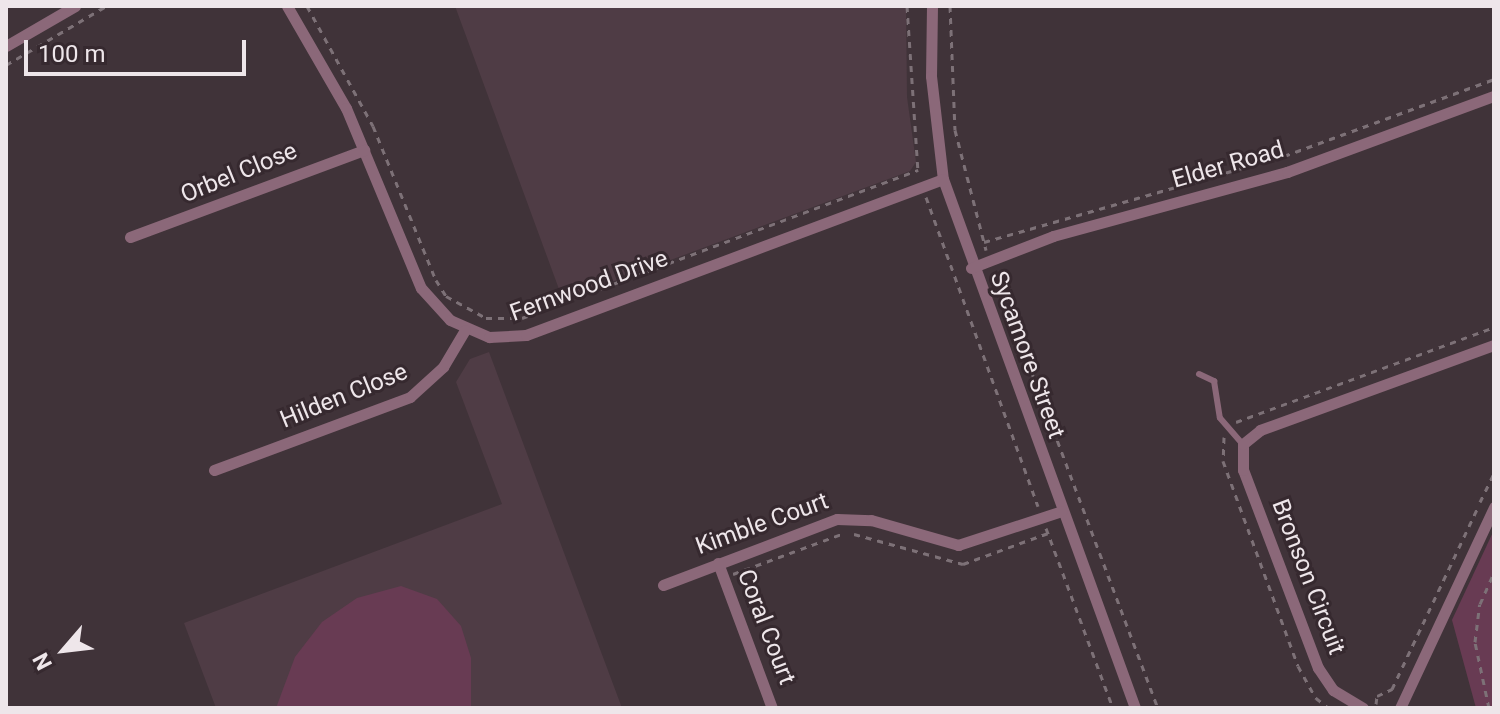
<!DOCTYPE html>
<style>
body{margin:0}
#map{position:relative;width:1500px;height:714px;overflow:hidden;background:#403339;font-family:Roboto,sans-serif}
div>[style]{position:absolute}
.built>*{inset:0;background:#4f3c45}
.green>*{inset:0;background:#683b53}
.path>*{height:3px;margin-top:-1.5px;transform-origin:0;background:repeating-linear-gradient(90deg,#7d7177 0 6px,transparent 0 12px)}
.service>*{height:6px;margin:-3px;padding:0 3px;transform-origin:3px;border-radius:3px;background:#8b6879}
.minor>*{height:11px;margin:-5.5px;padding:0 5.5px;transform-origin:5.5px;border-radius:5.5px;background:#8b6879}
span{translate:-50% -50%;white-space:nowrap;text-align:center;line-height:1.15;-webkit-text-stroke:6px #36292f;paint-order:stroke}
.street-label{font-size:24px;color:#eee6ea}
.frame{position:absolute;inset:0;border:8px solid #eee6ea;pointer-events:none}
.north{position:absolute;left:24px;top:610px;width:80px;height:80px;-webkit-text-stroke:6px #36292f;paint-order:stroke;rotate:242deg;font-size:22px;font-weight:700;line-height:32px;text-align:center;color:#eee6ea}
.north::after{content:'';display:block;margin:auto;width:28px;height:36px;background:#eee6ea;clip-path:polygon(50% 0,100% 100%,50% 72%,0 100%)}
.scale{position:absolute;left:24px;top:40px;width:222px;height:36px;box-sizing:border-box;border:4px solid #eee6ea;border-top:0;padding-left:10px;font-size:24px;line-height:28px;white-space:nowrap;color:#eee6ea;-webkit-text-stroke:6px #36292f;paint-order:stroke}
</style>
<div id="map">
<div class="built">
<div style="clip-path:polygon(455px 6px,906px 6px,907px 97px,916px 162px,910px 171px,563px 300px)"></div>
<div style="clip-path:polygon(489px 352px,622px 708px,216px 708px,184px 623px,502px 504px,456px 382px,470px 359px)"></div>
</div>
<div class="green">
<div style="clip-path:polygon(1494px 530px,1494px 708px,1476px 708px,1452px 620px)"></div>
<div style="clip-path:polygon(401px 586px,437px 599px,461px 626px,471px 658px,471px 708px,276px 708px,295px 657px,322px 622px,357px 598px)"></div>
</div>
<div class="path">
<div style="left:307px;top:6px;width:137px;rotate:61.2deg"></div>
<div style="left:373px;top:126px;width:166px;rotate:67.8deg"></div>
<div style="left:436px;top:280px;width:19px;rotate:58deg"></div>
<div style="left:446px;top:296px;width:46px;rotate:28.8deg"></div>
<div style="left:486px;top:318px;width:36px"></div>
<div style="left:522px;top:318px;width:423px;rotate:-20.5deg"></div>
<div style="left:907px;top:6px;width:165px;rotate:86.2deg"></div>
<div style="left:950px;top:6px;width:124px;rotate:87.7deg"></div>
<div style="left:955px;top:130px;width:124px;rotate:75.5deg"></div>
<div style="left:6px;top:65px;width:116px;rotate:-30.5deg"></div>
<div style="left:926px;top:197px;width:329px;rotate:70.1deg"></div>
<div style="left:984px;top:242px;width:312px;rotate:-16deg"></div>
<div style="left:1284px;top:156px;width:224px;rotate:-20.1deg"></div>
<div style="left:994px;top:272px;width:466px;rotate:69.4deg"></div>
<div style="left:1236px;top:422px;width:275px;rotate:-20.2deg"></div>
<div style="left:1224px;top:437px;width:24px;rotate:92deg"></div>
<div style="left:1223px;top:461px;width:218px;rotate:69.9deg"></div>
<div style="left:1298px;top:666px;width:37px;rotate:61deg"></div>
<div style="left:1316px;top:698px;width:16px;rotate:38deg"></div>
<div style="left:1480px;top:502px;width:32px;rotate:-64deg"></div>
<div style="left:1046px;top:528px;width:192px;rotate:69.6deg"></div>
<div style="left:854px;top:534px;width:113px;rotate:15.4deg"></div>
<div style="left:963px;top:564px;width:90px;rotate:-20deg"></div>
<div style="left:733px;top:574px;width:116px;rotate:-20.2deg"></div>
<div style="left:1376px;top:704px;width:8px;rotate:-83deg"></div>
<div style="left:1377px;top:696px;width:17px;rotate:-25deg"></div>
<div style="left:1392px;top:689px;width:199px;rotate:-64.7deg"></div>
<div style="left:1489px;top:708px;width:67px;rotate:-102deg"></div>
<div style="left:1475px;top:642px;width:38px;rotate:-83deg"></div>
<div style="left:1480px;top:604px;width:34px;rotate:-66deg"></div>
</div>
<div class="service">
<div style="left:1199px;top:374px;width:17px;rotate:25deg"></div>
<div style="left:1214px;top:381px;width:37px;rotate:81deg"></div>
<div style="left:1220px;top:418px;width:35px;rotate:49deg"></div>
</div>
<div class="minor">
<div style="left:287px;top:6px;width:118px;rotate:60deg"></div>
<div style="left:346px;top:108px;width:195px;rotate:67.4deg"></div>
<div style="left:421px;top:288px;width:43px;rotate:47.8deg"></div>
<div style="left:450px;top:320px;width:43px;rotate:23.6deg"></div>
<div style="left:489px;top:337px;width:37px;rotate:-3deg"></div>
<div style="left:526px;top:335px;width:445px;rotate:-20.5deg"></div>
<div style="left:932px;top:6px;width:70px;rotate:90.8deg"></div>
<div style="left:931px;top:76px;width:104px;rotate:83.4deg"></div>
<div style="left:943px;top:179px;width:563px;rotate:70.05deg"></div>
<div style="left:6px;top:46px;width:80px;rotate:-30.1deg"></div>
<div style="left:130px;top:237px;width:250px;rotate:-20.4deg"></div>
<div style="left:971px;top:268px;width:88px;rotate:-21.3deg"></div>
<div style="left:1053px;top:236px;width:243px;rotate:-15.3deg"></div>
<div style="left:1287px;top:172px;width:221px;rotate:-20.2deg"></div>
<div style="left:214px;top:470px;width:209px;rotate:-20.4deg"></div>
<div style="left:410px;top:397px;width:45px;rotate:-42.3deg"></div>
<div style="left:443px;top:367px;width:43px;rotate:-59.3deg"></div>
<div style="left:718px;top:563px;width:155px;rotate:69.6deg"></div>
<div style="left:663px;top:585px;width:186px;rotate:-20.8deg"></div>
<div style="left:837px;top:519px;width:34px;rotate:2deg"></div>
<div style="left:871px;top:520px;width:91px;rotate:16deg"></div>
<div style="left:958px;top:545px;width:109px;rotate:-18.1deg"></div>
<div style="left:1363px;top:708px;width:35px;rotate:-149deg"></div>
<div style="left:1333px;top:690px;width:27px;rotate:-124deg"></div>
<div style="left:1318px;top:668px;width:212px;rotate:-110.7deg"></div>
<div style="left:1243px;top:470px;width:26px;rotate:-90deg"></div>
<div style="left:1243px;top:444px;width:22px;rotate:-39deg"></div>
<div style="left:1260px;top:430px;width:249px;rotate:-20deg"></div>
<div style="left:1400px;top:708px;width:222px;rotate:-64.9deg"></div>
</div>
<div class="street-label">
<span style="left:1228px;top:165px;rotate:-16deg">Elder Road</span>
<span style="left:239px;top:173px;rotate:-22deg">Orbel Close</span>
<span style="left:589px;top:286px;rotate:-20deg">Fernwood Drive</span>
<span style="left:1027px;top:355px;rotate:70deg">Sycamore Street</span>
<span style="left:344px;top:396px;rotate:-22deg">Hilden Close</span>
<span style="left:762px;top:524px;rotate:-20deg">Kimble Court</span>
<span style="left:1308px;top:577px;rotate:69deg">Bronson Circuit</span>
<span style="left:766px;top:627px;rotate:69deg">Coral Court</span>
</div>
<div class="frame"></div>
<div class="north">N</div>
<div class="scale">100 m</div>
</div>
